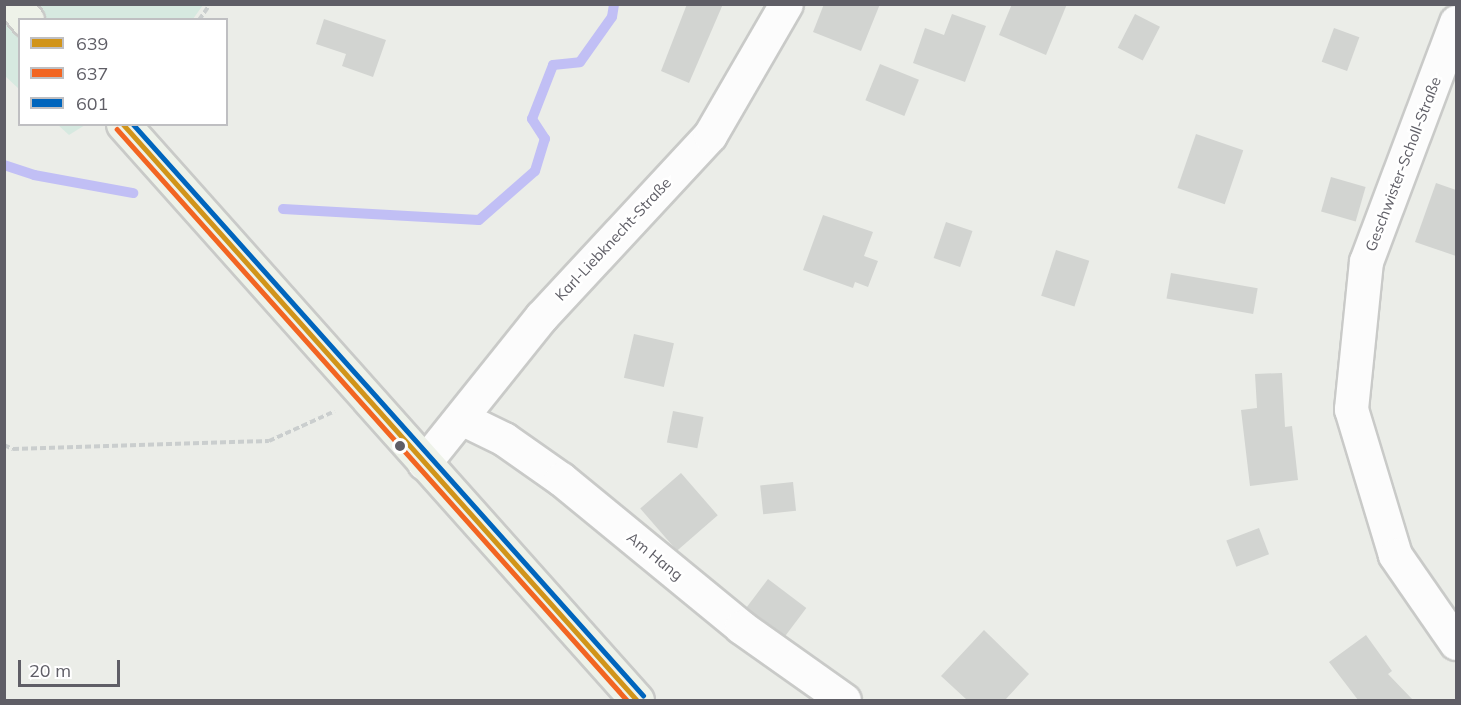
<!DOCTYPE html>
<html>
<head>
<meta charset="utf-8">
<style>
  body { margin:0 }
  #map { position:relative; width:1461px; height:705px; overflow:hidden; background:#ebede8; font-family:Mulish,sans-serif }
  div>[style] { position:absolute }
  .green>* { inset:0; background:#d6e9e0 }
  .stream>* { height:10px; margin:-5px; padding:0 5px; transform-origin:5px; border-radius:5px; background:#c1bff5 }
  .building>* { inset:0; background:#d2d4d1; transform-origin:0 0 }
  .path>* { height:4px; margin-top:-2px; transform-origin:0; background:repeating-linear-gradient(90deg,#cacece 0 6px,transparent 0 9px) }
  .roads { filter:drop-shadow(2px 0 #c9cac8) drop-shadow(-2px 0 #c9cac8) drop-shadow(0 2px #c9cac8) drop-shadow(0 -2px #c9cac8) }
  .street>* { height:33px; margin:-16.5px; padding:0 16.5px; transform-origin:16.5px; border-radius:16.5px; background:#fcfcfc }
  .primary>* { height:33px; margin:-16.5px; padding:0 16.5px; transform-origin:16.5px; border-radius:16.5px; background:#eef2e9 }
  .bus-1>* { height:4.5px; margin:-2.25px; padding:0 2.25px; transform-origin:2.25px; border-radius:2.25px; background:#d1941a }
  .bus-2>* { height:4.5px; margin:-2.25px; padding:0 2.25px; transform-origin:2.25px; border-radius:2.25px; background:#f26522 }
  .bus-3>* { height:4.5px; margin:-2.25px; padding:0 2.25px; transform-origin:2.25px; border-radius:2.25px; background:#0065bd }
  .dots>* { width:16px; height:16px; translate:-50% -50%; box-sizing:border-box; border:3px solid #fff; border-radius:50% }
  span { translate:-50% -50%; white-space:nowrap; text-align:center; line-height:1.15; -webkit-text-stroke:5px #fff; paint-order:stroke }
  .street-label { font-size:15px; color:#5f5e66 }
  .frame { position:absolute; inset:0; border:6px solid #5f5e66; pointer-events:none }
  .legend { position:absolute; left:18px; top:18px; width:210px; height:108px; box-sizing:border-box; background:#fff; border:2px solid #bfbfc2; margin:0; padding:8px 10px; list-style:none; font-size:18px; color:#5f5e66 }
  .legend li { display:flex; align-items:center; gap:12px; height:30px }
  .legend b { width:30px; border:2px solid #bfbfc2 }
  .scale { position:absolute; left:18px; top:660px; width:102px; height:27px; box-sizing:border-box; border:3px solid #5f5e66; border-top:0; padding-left:8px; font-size:18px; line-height:21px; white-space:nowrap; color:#5f5e66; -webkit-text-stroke:4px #fff; paint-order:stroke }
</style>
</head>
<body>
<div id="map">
  <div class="green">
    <i style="clip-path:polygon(4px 5px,203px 5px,193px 19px,20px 20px,19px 89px,5px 76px)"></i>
    <i style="clip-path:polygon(58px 125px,85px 125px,69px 135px)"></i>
  </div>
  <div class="stream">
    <i style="left:4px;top:165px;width:32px;rotate:18deg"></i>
    <i style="left:34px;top:175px;width:101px;rotate:10.3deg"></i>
    <i style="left:283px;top:209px;width:196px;rotate:3.2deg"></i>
    <i style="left:479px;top:220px;width:74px;rotate:-41.2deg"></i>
    <i style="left:535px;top:171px;width:34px;rotate:-73deg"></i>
    <i style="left:545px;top:139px;width:24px;rotate:-123deg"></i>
    <i style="left:532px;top:119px;width:58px;rotate:-68.7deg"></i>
    <i style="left:553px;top:65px;width:27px;rotate:-6deg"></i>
    <i style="left:580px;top:62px;width:55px;rotate:-54.6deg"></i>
    <i style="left:612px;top:17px;width:13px;rotate:-81deg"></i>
  </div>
  <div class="building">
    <i style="clip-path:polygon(687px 4px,723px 4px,689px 83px,661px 71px)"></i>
    <i style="clip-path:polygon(824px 4px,880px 4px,861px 51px,813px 32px)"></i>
    <i style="clip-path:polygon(1012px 4px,1067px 4px,1046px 55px,999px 35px)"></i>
    <i style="clip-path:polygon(952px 14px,986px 26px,965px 82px,913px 63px,925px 28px,944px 35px)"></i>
    <i style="left:1135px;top:14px;width:28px;height:38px;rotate:27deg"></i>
    <i style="clip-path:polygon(324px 19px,386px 40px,373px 77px,342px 66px,346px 54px,316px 44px)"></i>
    <i style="left:1334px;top:28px;width:27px;height:36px;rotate:20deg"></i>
    <i style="left:880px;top:64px;width:42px;height:39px;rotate:22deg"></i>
    <i style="left:1196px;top:134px;width:50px;height:57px;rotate:19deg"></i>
    <i style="left:1331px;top:177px;width:36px;height:36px;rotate:16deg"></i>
    <i style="clip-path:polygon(1436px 183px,1456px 190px,1456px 256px,1415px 242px)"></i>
    <i style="clip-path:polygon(823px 215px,873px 232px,864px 256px,878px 261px,868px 287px,855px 282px,853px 288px,803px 270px)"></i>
    <i style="left:946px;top:222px;width:28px;height:38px;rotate:19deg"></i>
    <i style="left:1056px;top:250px;width:35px;height:48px;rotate:18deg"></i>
    <i style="left:1171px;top:273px;width:88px;height:26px;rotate:10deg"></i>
    <i style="left:634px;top:334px;width:41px;height:45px;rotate:13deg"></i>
    <i style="clip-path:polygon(1282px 373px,1285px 427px,1292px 426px,1298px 480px,1250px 486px,1241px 410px,1257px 408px,1255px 374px)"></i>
    <i style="left:673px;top:411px;width:31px;height:32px;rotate:11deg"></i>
    <i style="left:681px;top:473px;width:56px;height:54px;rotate:49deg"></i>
    <i style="left:793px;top:482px;width:29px;height:33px;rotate:84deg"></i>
    <i style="left:1259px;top:528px;width:28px;height:35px;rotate:69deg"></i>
    <i style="left:768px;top:579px;width:48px;height:36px;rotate:37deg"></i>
    <i style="clip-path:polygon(984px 630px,1029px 674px,1005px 700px,967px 700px,941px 676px)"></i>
    <i style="clip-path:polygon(1366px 635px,1392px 671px,1388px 674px,1413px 700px,1358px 700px,1329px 662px)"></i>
  </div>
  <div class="path">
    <i style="left:199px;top:20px;width:19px;rotate:-55deg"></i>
    <i style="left:4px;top:445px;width:10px;rotate:24deg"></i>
    <i style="left:13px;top:449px;width:256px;rotate:-1.8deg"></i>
    <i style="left:269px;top:441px;width:72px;rotate:-24.4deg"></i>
  </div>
  <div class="roads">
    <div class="street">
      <i style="left:1456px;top:22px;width:255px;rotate:110.6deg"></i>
      <i style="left:1366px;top:261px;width:149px;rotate:95.8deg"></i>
      <i style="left:1351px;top:409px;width:152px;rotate:73.2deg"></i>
      <i style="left:1395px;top:555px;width:107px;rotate:55.3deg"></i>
      <i style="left:461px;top:418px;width:48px;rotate:26deg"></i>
      <i style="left:504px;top:439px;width:70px;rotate:35.1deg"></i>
      <i style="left:561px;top:479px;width:233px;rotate:39.4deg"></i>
      <i style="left:741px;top:627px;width:126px;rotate:35.3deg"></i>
      <i style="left:424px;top:463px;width:187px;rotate:-51.3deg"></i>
      <i style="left:541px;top:317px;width:248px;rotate:-47.1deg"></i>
      <i style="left:710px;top:135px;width:151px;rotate:-59.9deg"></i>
    </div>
    <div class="primary">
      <i style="left:14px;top:4px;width:21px;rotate:51deg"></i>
      <i style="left:123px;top:124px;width:772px;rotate:48.26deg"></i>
    </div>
  </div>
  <div class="bus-1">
    <i style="left:123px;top:124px;width:772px;rotate:48.26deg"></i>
  </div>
  <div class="bus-2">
    <i style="left:117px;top:129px;width:766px;rotate:48.23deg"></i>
  </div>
  <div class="bus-3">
    <i style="left:133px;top:124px;width:766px;rotate:48.23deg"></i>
  </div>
  <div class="dots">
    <i style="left:400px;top:446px;background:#5f5e66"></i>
  </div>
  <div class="street-label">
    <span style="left:1403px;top:164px;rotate:-69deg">Geschwister-Scholl-Straße</span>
    <span style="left:613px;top:239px;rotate:-47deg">Karl-Liebknecht-Straße</span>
    <span style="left:655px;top:556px;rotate:39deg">Am Hang</span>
  </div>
  <div class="frame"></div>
  <ul class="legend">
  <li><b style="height:8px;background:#d1941a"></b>639</li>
  <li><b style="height:8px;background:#f26522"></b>637</li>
  <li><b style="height:8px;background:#0065bd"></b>601</li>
  </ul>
  <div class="scale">20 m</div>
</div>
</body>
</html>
